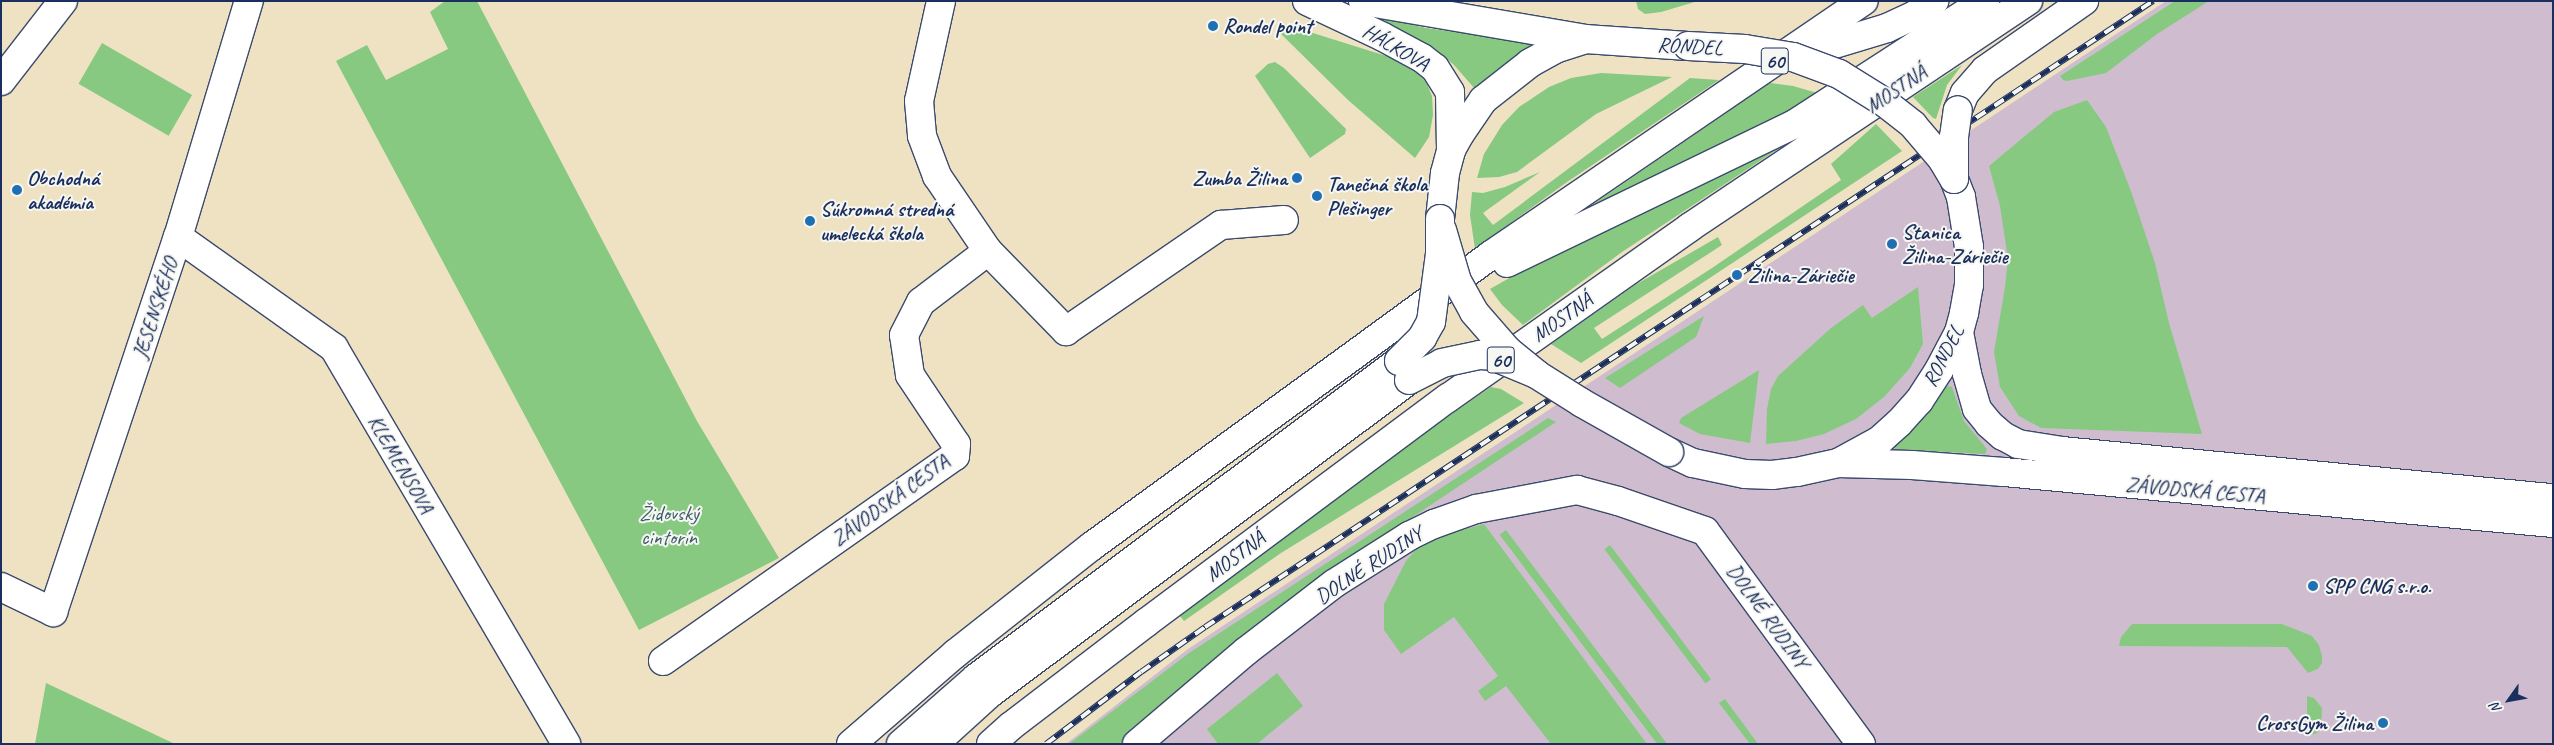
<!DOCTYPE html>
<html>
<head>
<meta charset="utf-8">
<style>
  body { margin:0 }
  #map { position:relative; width:2554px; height:745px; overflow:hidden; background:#eee2c3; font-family:Caveat,sans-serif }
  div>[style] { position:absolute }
  .industrial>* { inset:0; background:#cfbdcf }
  .green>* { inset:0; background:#87c981; transform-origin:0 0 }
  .roads { filter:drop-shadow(1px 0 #3b4a6d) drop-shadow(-1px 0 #3b4a6d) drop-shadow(0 1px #3b4a6d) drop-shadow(0 -1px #3b4a6d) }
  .minor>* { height:28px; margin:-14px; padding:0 14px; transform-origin:14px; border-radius:14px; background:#fff }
  .tertiary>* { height:28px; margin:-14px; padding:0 14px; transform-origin:14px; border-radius:14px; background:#fff }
  .primary>* { height:28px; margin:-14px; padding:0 14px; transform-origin:14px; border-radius:14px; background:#fff }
  .rail>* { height:5.5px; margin-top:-2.75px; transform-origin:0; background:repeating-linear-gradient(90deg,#f6f6f2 0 11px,#1b2f5e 0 22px); box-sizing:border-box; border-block:1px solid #1b2f5e }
  .bridges { filter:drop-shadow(1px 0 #3b4a6d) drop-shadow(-1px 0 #3b4a6d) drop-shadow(0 1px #3b4a6d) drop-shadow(0 -1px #3b4a6d) }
  .tertiary-bridge>* { height:28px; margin:-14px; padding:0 14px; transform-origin:14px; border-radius:14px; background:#fff }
  .primary-bridge>* { height:28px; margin:-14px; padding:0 14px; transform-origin:14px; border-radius:14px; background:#fff }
  .dots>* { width:14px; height:14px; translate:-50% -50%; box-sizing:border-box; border:2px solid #f6f6f2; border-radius:50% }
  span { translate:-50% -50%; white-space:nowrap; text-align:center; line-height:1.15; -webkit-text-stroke:4px #f6f6f2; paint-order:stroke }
  .shield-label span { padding:1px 4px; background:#f6f6f2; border:1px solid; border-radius:4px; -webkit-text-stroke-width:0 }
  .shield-label { font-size:20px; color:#1b2f5e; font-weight:700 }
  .poi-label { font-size:21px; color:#1b2f5e; font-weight:700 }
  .left { translate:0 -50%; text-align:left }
  .right { translate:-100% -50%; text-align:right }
  .street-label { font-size:21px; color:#1b2f5e }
  .park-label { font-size:21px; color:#3b5d68 }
  .frame { position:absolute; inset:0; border:2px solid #1b2f5e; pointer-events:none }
  .north { position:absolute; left:2484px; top:675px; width:50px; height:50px; -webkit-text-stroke:4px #f6f6f2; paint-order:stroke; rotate:238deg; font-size:14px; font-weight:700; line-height:20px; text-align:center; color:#1b2f5e }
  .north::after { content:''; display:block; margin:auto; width:18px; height:22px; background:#1b2f5e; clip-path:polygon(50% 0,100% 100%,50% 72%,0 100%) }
</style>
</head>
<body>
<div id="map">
  <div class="industrial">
    <i style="clip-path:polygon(2166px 1px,2553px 1px,2553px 744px,1066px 744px,1188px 649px)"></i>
  </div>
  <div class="green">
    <i style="clip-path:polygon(445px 1px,477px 1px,697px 421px,779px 558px,639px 630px,336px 61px,367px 45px,386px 80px,448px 49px,430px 12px)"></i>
    <i style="clip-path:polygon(1636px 1px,1698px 1px,1661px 12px,1645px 14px,1638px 9px)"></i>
    <i style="clip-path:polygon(2175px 1px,2209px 1px,2157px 34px,2106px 73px,2067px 81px,2063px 80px,2060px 76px)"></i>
    <i style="clip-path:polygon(1385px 18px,1426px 28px,1537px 43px,1475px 89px,1454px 65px,1433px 47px,1383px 23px,1381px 20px)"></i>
    <i style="clip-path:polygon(1281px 23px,1399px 60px,1417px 72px,1426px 82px,1432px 96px,1433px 115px,1429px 137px,1415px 158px,1348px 100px,1278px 31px)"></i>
    <i style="left:102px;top:43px;width:104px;height:47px;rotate:30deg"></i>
    <i style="clip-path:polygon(1275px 62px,1284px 68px,1346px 129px,1345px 134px,1310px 158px,1255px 76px,1268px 64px)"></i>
    <i style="clip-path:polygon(1962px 65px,1947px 85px,1936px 119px,1933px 118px,1913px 97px)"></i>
    <i style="clip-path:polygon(1601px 73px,1672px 77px,1596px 114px,1517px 172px,1499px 177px,1477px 178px,1484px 154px,1502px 125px,1519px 107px,1549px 87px,1571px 78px)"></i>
    <i style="clip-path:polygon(1690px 78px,1719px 80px,1567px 182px,1475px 249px,1470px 215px,1472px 192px,1483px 193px,1505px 187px,1540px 172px,1483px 213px,1493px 225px)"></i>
    <i style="clip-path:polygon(1770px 83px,1793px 86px,1821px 94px,1784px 115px,1582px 212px)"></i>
    <i style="clip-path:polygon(2087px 100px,2106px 127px,2132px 194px,2155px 263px,2169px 323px,2202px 434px,2041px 428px,2019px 416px,2000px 387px,1994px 352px,2005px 287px,2008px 259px,2000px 206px,1989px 166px,2054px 112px)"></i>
    <i style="clip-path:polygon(1876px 124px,1902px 151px,1581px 363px,1551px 344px,1635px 285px,1718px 237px,1722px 245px,1594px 328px,1602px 339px,1712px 268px,1841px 180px,1831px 164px)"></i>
    <i style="clip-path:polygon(1775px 145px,1778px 149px,1622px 252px,1523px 325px,1502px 305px,1490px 289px,1541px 260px)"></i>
    <i style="clip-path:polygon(1918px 287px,1923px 344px,1910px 368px,1884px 397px,1856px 419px,1824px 434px,1796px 441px,1766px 444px,1767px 409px,1771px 389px,1778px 376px,1831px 328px,1863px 305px,1872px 318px)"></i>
    <i style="clip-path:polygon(1704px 316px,1696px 337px,1620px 388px,1605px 378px)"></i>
    <i style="clip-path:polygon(1759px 370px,1750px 443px,1700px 434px,1679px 423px,1681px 418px)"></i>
    <i style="clip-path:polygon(1947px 386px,1952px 387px,1964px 421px,1987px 449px,1985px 454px,1895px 449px,1894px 443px,1924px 416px)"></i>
    <i style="clip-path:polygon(1491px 387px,1501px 389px,1524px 403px,1281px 553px,1184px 621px,1180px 616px,1427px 431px)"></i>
    <i style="clip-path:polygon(1548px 418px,1556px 422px,1319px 579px,1169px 698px,1119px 744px,1069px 744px,1189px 653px)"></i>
    <i style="clip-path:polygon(1484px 524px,1647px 744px,1551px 744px,1506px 686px,1485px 701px,1478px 691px,1498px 676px,1454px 617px,1401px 654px,1384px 630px,1384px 604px,1406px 561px,1423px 541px)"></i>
    <i style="left:1506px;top:530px;width:266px;height:8px;rotate:53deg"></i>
    <i style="left:1610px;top:545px;width:168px;height:7px;rotate:53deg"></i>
    <i style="clip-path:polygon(2132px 624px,2282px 624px,2312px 636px,2319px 645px,2322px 656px,2322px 663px,2318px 669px,2308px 673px,2287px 647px,2119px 646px,2121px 637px)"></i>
    <i style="clip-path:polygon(1277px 673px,1303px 706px,1257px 744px,1218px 744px,1207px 729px)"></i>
    <i style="clip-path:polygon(46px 683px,158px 736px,175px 744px,35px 744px)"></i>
    <i style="clip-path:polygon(2307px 696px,2314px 698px,2322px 708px,2321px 726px,2317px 733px,2307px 736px)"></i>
    <i style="clip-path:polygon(1725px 699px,1758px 744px,1750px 744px,1719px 703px)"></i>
  </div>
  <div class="roads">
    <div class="minor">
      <i style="left:941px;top:1px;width:102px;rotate:102.4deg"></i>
      <i style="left:919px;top:101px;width:35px;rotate:85deg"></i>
      <i style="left:922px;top:136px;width:43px;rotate:69.4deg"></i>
      <i style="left:937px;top:176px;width:91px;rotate:55.8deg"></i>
      <i style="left:988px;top:251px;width:112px;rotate:45.7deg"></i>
      <i style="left:1066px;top:331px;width:188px;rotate:-34.4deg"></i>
      <i style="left:1221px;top:225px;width:63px;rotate:-4.5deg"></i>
      <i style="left:1307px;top:1px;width:84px;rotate:25.3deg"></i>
      <i style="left:1383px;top:37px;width:44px;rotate:28.3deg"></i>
      <i style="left:1422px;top:58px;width:16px;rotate:38deg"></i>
      <i style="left:1435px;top:68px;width:28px;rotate:58deg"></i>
      <i style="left:1450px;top:92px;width:58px;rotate:89deg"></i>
      <i style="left:1363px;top:1px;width:225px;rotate:9.7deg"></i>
      <i style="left:1px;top:81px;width:101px;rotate:-52.2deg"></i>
      <i style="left:178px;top:237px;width:191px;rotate:35.4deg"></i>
      <i style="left:334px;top:348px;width:459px;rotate:59.6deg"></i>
      <i style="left:1px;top:587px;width:58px;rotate:25.7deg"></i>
      <i style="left:53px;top:612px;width:395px;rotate:-71.6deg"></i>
      <i style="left:178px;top:237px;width:246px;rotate:-73.3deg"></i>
      <i style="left:663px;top:661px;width:357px;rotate:-35.1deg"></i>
      <i style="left:955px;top:456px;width:12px;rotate:-85deg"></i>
      <i style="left:956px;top:444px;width:83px;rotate:-123.7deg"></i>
      <i style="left:910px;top:375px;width:40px;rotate:-98.5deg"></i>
      <i style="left:904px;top:335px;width:37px;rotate:-63deg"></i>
      <i style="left:921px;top:302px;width:84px;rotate:-37.3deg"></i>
      <i style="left:1137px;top:744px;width:142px;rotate:-40.4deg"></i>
      <i style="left:1245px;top:652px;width:113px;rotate:-37.5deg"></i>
      <i style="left:1335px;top:583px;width:88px;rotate:-32.4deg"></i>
      <i style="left:1409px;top:536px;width:28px;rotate:-26deg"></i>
      <i style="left:1434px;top:524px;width:45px;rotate:-19.7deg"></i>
      <i style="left:1476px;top:509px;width:103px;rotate:-10.7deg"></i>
      <i style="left:1577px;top:490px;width:42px;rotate:15deg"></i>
      <i style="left:1618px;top:501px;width:92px;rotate:19deg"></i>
      <i style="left:1705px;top:531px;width:264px;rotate:53.8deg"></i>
    </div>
    <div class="tertiary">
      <i style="left:1440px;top:219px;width:46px;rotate:-83.8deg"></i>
      <i style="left:1445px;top:173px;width:24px;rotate:-75deg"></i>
      <i style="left:1451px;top:150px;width:18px;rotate:-61deg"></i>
      <i style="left:1460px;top:134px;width:41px;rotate:-55.9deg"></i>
      <i style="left:1483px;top:100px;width:60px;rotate:-38.2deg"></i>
      <i style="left:1530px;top:63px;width:29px;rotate:-29deg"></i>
      <i style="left:1555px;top:49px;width:32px;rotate:-18deg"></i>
      <i style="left:1585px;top:39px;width:103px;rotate:3.9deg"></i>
      <i style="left:1959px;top:332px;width:43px;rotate:79.2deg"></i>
      <i style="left:1967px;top:374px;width:36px;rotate:74deg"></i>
      <i style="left:1977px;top:409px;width:19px;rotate:51deg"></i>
      <i style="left:1989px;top:424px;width:18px;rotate:41deg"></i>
      <i style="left:2003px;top:436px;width:17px;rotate:28deg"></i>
      <i style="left:2018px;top:444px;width:45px;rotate:9deg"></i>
      <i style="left:2062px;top:451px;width:493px;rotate:5.5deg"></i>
      <i style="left:1669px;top:452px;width:26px;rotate:25deg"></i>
      <i style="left:1693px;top:463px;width:53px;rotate:11.9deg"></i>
      <i style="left:1745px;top:474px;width:27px;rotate:2deg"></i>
      <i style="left:1772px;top:475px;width:25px;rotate:-7deg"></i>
      <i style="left:1797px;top:472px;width:42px;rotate:-12.4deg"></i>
      <i style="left:1838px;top:463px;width:48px;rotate:-28.7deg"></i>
      <i style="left:1880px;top:440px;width:25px;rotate:-42deg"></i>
      <i style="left:1899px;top:423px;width:30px;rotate:-48deg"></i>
      <i style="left:1919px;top:401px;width:37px;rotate:-57deg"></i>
      <i style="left:1939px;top:370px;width:43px;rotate:-62.2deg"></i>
      <i style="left:1959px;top:332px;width:20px;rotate:-75deg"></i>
      <i style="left:1964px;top:313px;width:28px;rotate:-80deg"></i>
      <i style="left:1969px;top:285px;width:38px;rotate:-90deg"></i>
      <i style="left:1969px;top:247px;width:51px;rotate:-99.1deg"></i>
      <i style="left:1961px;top:197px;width:19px;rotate:-111deg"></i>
      <i style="left:1838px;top:463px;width:74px;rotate:1.5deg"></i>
      <i style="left:1912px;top:465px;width:92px;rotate:4.4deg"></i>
      <i style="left:2004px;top:472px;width:551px;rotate:5.31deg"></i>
    </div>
    <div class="primary">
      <i style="left:1801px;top:54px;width:90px;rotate:-16.8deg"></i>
      <i style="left:1887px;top:28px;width:31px;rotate:-25deg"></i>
      <i style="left:1915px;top:15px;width:24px;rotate:-36deg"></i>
      <i style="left:1958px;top:110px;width:18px;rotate:-68deg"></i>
      <i style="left:1965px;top:93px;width:30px;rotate:-49deg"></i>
      <i style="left:1985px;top:70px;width:121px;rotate:-34.9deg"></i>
      <i style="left:1507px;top:263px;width:318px;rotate:-25.8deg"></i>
      <i style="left:1793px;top:125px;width:229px;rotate:-32.9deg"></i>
      <i style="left:851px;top:744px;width:139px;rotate:-40.9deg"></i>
      <i style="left:956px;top:653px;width:173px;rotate:-38.2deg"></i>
      <i style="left:1092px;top:546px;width:494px;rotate:-36.1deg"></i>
      <i style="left:1491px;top:255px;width:451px;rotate:-34.3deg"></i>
      <i style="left:901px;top:744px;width:100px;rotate:-41.3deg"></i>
      <i style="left:976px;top:678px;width:529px;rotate:-36.85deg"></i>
      <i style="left:934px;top:744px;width:74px;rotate:-42.3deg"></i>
      <i style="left:989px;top:694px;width:524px;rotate:-36.78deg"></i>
      <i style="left:991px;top:744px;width:27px;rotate:-42deg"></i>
      <i style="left:1011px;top:726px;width:171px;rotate:-37.4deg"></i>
      <i style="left:1147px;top:622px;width:375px;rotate:-36.7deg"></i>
      <i style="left:1448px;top:398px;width:296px;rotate:-35.2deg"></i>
      <i style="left:1690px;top:227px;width:407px;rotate:-33.8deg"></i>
    </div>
  </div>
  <div class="rail">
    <i style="left:1046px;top:744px;width:119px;rotate:-37.2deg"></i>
    <i style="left:1141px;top:672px;width:78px;rotate:-35.1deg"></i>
    <i style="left:1205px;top:627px;width:1136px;rotate:-33.44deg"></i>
  </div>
  <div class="bridges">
    <div class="tertiary-bridge">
      <i style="left:1688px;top:46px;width:57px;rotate:3deg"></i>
      <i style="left:1745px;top:49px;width:49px;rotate:9.5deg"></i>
      <i style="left:1793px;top:57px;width:49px;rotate:20.3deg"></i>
      <i style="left:1839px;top:74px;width:53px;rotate:31.9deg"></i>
      <i style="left:1884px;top:102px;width:37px;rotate:38deg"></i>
      <i style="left:1913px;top:125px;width:45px;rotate:49.5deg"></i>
      <i style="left:1942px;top:159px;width:23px;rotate:59deg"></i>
      <i style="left:1442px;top:230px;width:53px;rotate:73.6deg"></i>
      <i style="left:1457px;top:281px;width:35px;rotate:61deg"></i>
      <i style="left:1474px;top:312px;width:52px;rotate:48.9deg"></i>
      <i style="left:1508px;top:351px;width:36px;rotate:39deg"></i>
      <i style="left:1536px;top:374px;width:54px;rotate:32.2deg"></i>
      <i style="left:1582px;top:403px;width:100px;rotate:29.4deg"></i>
    </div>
    <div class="primary-bridge">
      <i style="left:1954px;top:179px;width:42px;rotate:-90deg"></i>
      <i style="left:1954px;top:137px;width:27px;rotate:-82deg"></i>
      <i style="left:1399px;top:361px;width:33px;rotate:-45deg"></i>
      <i style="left:1422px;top:338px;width:18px;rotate:-61deg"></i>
      <i style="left:1431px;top:322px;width:69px;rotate:-82.5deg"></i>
      <i style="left:1440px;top:254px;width:35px;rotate:-90deg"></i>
      <i style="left:1409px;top:380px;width:37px;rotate:-27deg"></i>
      <i style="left:1442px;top:363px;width:39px;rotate:-12deg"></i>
      <i style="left:1480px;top:355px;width:13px;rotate:4deg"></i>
      <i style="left:1493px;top:356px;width:47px;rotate:22.7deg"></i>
    </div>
  </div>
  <div class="dots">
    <i style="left:1213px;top:26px;background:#1f6fb2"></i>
    <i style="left:1297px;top:178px;background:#1f6fb2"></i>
    <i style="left:17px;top:190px;background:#1f6fb2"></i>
    <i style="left:1317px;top:196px;background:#1f6fb2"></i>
    <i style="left:810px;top:221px;background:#1f6fb2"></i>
    <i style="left:1892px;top:244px;background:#1f6fb2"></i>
    <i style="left:1737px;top:275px;background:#1f6fb2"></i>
    <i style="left:2313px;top:586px;background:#1f6fb2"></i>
    <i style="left:2383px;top:723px;background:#1f6fb2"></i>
  </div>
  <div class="shield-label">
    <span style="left:1775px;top:61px">60</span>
    <span style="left:1501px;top:360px">60</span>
  </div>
  <div class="poi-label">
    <span class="left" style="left:1223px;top:26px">Rondel point</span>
    <span class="left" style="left:27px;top:190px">Obchodná<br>akadémia</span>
    <span class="right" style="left:1287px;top:178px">Zumba Žilina</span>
    <span class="left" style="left:1327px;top:196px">Tanečná škola<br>Plešinger</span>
    <span class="left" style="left:820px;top:221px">Súkromná stredná<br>umelecká škola</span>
    <span class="left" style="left:1902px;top:244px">Stanica<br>Žilina-Záriečie</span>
    <span class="left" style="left:1748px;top:275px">Žilina-Záriečie</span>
    <span class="left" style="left:2323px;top:586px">SPP CNG s.r.o.</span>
    <span class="right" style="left:2373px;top:723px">CrossGym Žilina</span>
  </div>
  <div class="street-label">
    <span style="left:1690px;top:46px;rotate:3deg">RONDEL</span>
    <span style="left:1396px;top:47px;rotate:30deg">HÁLKOVA</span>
    <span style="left:1896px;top:89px;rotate:-34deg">MOSTNÁ</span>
    <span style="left:155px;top:308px;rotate:-72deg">JESENSKÉHO</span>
    <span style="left:1562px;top:317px;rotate:-35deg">MOSTNÁ</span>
    <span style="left:1943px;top:356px;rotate:-63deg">RONDEL</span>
    <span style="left:401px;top:464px;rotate:60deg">KLEMENSOVA</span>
    <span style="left:2195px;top:490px;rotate:5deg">ZÁVODSKÁ CESTA</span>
    <span style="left:890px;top:500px;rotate:-36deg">ZÁVODSKÁ CESTA</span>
    <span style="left:1235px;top:556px;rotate:-37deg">MOSTNÁ</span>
    <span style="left:1369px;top:565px;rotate:-33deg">DOLNÉ RUDINY</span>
    <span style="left:1768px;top:616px;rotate:54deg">DOLNÉ RUDINY</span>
  </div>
  <div class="park-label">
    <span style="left:669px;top:525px">Židovský<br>cintorín</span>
  </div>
  <div class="frame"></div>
  <div class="north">N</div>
</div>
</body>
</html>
